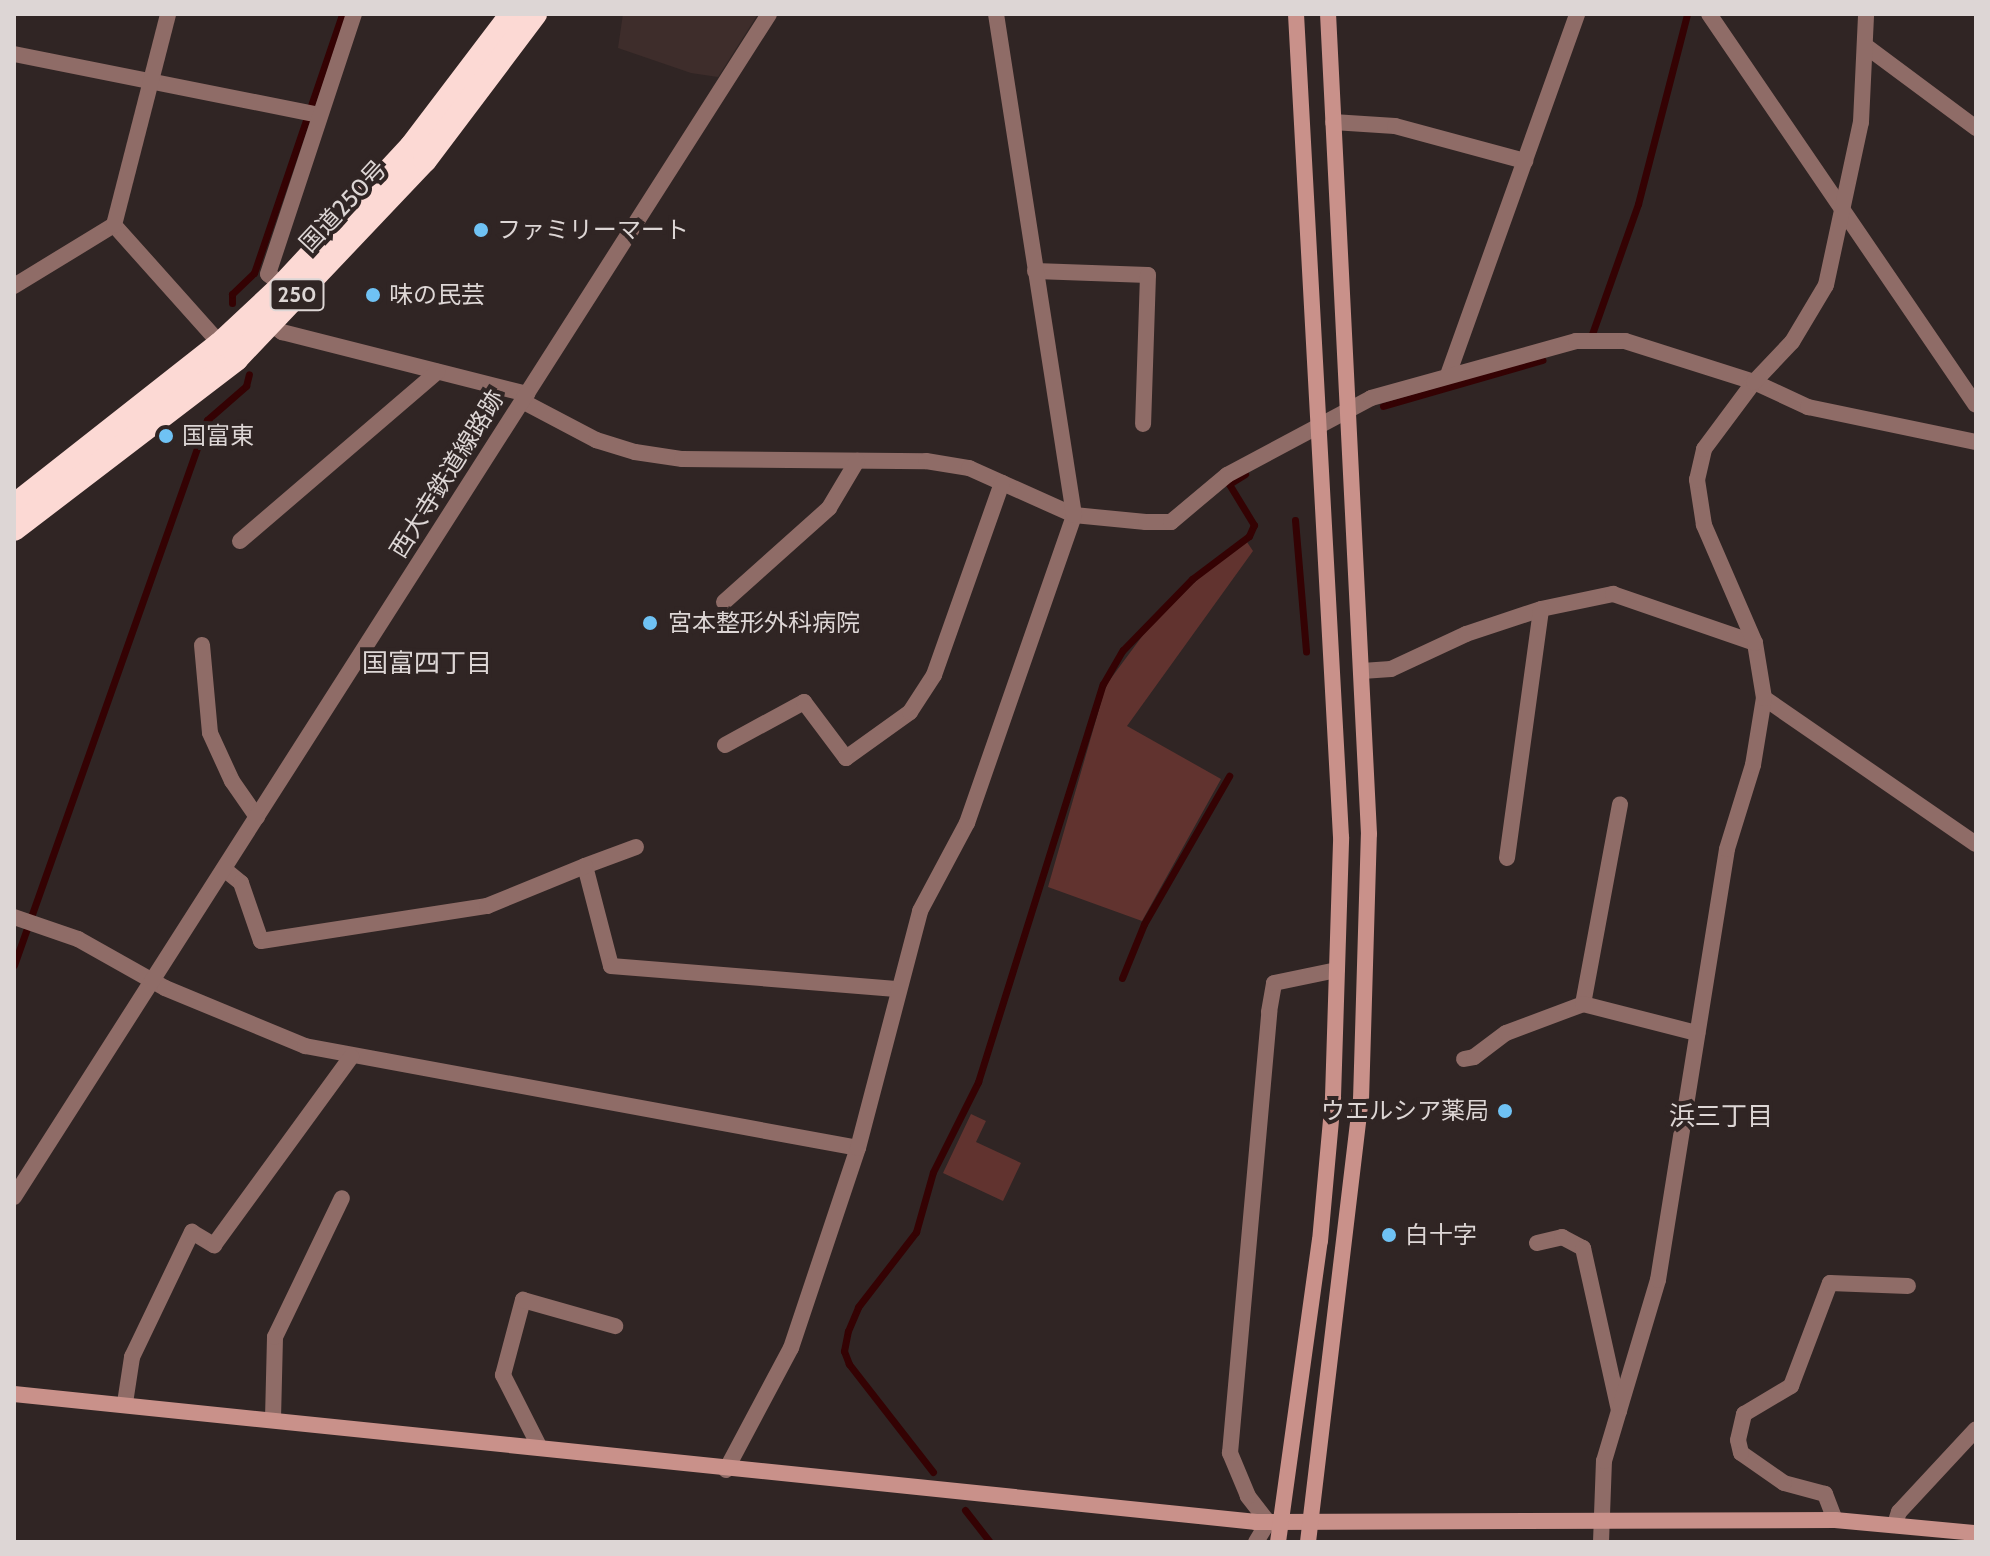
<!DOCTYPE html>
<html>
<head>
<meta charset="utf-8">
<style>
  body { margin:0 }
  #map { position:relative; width:1990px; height:1556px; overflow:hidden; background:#302524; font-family:Cabin,"Noto Sans JP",sans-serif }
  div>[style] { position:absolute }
  .built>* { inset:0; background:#3e2d2b }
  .green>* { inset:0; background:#61332f }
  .stream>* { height:7px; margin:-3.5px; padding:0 3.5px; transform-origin:3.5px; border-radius:3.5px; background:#340203 }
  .street>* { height:16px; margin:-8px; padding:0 8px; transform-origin:8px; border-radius:8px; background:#8f6c67 }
  .secondary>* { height:16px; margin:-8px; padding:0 8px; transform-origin:8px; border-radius:8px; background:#c9918a }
  .highway>* { height:24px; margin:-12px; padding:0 12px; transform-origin:12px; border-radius:12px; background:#fcd9d4 }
  .dots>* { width:22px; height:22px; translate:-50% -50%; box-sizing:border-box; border:4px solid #302524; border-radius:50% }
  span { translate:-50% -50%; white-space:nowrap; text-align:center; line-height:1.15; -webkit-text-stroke:8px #302524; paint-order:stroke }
  .shield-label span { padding:2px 6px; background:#302524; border:2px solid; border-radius:6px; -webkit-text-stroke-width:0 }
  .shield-label { font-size:22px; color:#ddd6d5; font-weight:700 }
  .street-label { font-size:24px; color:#ddd6d5 }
  .poi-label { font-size:24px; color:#ddd6d5 }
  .left { translate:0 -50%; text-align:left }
  .right { translate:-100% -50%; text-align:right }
  .neighbourhood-label { font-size:26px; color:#ddd6d5 }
  .frame { position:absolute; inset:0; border:16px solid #ddd6d5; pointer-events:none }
</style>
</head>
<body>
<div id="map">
  <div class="built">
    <i style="clip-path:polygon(623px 14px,758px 14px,718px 77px,691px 73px,618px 48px)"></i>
  </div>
  <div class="green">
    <i style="clip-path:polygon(1247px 542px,1253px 551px,1127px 726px,1221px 779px,1142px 921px,1048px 887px,1106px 685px,1149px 627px,1200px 577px)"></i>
    <i style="clip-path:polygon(971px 1114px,986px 1121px,976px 1142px,1021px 1163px,1003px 1201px,943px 1173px)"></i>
  </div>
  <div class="stream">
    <i style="left:232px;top:303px;width:9px;rotate:-90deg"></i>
    <i style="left:232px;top:294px;width:30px;rotate:-44deg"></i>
    <i style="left:254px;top:273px;width:274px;rotate:-71.2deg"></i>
    <i style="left:1592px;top:334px;width:138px;rotate:-70.5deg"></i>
    <i style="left:1638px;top:204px;width:196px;rotate:-75.5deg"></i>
    <i style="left:1383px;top:406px;width:166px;rotate:-16.1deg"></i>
    <i style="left:1295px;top:520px;width:132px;rotate:85.2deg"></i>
    <i style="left:14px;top:965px;width:578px;rotate:-70.5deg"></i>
    <i style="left:207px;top:420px;width:52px;rotate:-41.1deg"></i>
    <i style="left:246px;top:386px;width:12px;rotate:-76deg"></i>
    <i style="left:1122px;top:978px;width:58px;rotate:-67.8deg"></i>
    <i style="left:1144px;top:924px;width:171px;rotate:-60.1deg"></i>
    <i style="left:933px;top:1472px;width:137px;rotate:-127.9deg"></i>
    <i style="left:849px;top:1364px;width:14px;rotate:-111deg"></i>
    <i style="left:844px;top:1351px;width:20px;rotate:-79deg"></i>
    <i style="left:848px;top:1331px;width:26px;rotate:-67deg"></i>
    <i style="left:858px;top:1307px;width:95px;rotate:-52.3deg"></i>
    <i style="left:916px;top:1232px;width:62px;rotate:-74.2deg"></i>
    <i style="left:933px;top:1172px;width:101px;rotate:-63.4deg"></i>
    <i style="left:978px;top:1082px;width:417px;rotate:-72.6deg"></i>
    <i style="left:1103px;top:684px;width:39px;rotate:-60deg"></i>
    <i style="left:1123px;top:650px;width:99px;rotate:-45.8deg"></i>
    <i style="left:1192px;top:579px;width:71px;rotate:-37deg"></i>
    <i style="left:1249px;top:536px;width:12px;rotate:-66deg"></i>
    <i style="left:1254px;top:525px;width:48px;rotate:-121.4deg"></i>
    <i style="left:1229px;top:484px;width:19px;rotate:-32deg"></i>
    <i style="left:965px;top:1510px;width:41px;rotate:52deg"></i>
  </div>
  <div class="street">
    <i style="left:1709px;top:14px;width:473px;rotate:55.7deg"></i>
    <i style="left:1867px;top:47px;width:136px;rotate:36.6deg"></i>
    <i style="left:14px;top:54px;width:312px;rotate:11.3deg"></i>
    <i style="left:1333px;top:122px;width:62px;rotate:3.7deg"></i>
    <i style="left:1395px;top:126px;width:135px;rotate:15.1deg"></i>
    <i style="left:114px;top:225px;width:166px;rotate:48.2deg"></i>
    <i style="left:1035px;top:271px;width:113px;rotate:2deg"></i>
    <i style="left:1148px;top:275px;width:149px;rotate:91.9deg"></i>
    <i style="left:14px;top:286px;width:117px;rotate:-31.4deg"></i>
    <i style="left:114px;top:225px;width:218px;rotate:-75.6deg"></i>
    <i style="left:289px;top:290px;width:26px;rotate:-143deg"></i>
    <i style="left:268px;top:274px;width:274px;rotate:-71.7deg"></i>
    <i style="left:271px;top:324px;width:14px;rotate:36deg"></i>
    <i style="left:282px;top:332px;width:253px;rotate:14.2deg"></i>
    <i style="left:1448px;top:375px;width:383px;rotate:-70.3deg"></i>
    <i style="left:522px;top:401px;width:84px;rotate:27.8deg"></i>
    <i style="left:596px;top:440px;width:41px;rotate:17.1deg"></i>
    <i style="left:635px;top:452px;width:48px;rotate:8.5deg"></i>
    <i style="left:682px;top:459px;width:244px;rotate:0.5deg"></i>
    <i style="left:926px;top:461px;width:44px;rotate:9.2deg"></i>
    <i style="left:969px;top:468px;width:115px;rotate:24.1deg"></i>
    <i style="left:1074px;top:515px;width:72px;rotate:5.6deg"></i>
    <i style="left:1146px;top:522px;width:25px"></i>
    <i style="left:1171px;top:522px;width:73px;rotate:-40deg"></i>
    <i style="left:1227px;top:475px;width:163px;rotate:-28.1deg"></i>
    <i style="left:1371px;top:398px;width:213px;rotate:-15.5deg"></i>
    <i style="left:1576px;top:341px;width:49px"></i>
    <i style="left:1625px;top:341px;width:135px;rotate:17.6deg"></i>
    <i style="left:1754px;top:382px;width:60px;rotate:24.8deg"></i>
    <i style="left:1808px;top:407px;width:172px;rotate:11.8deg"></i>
    <i style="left:240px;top:541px;width:260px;rotate:-40.6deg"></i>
    <i style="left:724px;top:602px;width:141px;rotate:-41.8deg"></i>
    <i style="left:829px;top:508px;width:55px;rotate:-59.2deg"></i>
    <i style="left:202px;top:645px;width:88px;rotate:84.8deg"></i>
    <i style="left:210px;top:733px;width:53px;rotate:65.4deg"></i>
    <i style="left:232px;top:781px;width:44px;rotate:55.2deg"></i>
    <i style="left:1362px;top:671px;width:29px;rotate:-4deg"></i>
    <i style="left:1391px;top:669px;width:83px;rotate:-25deg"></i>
    <i style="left:1466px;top:634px;width:79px;rotate:-18.4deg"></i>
    <i style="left:1541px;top:609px;width:74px;rotate:-11.8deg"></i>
    <i style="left:1613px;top:594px;width:150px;rotate:19deg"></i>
    <i style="left:1764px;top:698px;width:257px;rotate:34.6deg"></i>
    <i style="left:725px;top:745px;width:90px;rotate:-28.6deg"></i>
    <i style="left:804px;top:702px;width:70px;rotate:53.1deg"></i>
    <i style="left:846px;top:758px;width:79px;rotate:-35.7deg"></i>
    <i style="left:910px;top:712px;width:44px;rotate:-57deg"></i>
    <i style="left:934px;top:675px;width:204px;rotate:-70.5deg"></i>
    <i style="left:636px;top:847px;width:54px;rotate:159.6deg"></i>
    <i style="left:585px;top:866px;width:103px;rotate:75.4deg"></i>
    <i style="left:611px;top:966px;width:289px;rotate:4.6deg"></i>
    <i style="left:1507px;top:858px;width:251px;rotate:-82.2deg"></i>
    <i style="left:224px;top:869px;width:22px;rotate:39deg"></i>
    <i style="left:241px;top:883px;width:61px;rotate:71deg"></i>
    <i style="left:261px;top:941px;width:229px;rotate:-8.8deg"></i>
    <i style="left:487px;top:906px;width:106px;rotate:-22.2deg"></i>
    <i style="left:14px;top:917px;width:68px;rotate:19deg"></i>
    <i style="left:78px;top:939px;width:100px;rotate:29.4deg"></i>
    <i style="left:165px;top:988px;width:152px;rotate:22.5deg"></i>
    <i style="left:305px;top:1046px;width:562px;rotate:10.45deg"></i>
    <i style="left:1583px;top:1004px;width:203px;rotate:-79.5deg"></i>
    <i style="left:1464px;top:1059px;width:10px;rotate:-11deg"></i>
    <i style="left:1474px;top:1057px;width:40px;rotate:-37deg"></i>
    <i style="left:1506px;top:1033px;width:82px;rotate:-20.6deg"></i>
    <i style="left:1583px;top:1004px;width:118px;rotate:14.3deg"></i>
    <i style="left:14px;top:1197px;width:1403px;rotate:-57.45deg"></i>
    <i style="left:1537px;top:1243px;width:26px;rotate:-13deg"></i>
    <i style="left:1562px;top:1237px;width:24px;rotate:28deg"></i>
    <i style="left:1583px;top:1248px;width:167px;rotate:77.5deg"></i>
    <i style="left:125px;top:1403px;width:47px;rotate:-81.3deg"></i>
    <i style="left:132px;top:1357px;width:139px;rotate:-64.4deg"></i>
    <i style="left:192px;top:1232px;width:26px;rotate:31deg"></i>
    <i style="left:214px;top:1245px;width:233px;rotate:-53.9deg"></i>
    <i style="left:273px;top:1419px;width:82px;rotate:-88.6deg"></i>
    <i style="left:275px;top:1337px;width:154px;rotate:-64.3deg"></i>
    <i style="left:540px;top:1448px;width:82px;rotate:-116.9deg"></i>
    <i style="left:503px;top:1375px;width:78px;rotate:-75.1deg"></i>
    <i style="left:523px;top:1300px;width:96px;rotate:15.8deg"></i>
    <i style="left:726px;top:1470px;width:138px;rotate:-62deg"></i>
    <i style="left:791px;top:1348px;width:211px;rotate:-71.5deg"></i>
    <i style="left:858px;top:1148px;width:245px;rotate:-75.3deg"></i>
    <i style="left:920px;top:911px;width:100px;rotate:-61.9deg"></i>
    <i style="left:967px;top:823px;width:326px;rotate:-70.8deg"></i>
    <i style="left:1074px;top:515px;width:507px;rotate:-98.85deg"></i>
    <i style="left:1835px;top:1520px;width:28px;rotate:-111deg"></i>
    <i style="left:1825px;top:1494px;width:42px;rotate:-165deg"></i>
    <i style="left:1784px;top:1483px;width:52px;rotate:-145.1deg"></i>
    <i style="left:1741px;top:1453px;width:13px;rotate:-103deg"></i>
    <i style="left:1738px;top:1440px;width:27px;rotate:-77deg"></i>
    <i style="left:1744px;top:1414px;width:55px;rotate:-30.8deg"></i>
    <i style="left:1791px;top:1386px;width:110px;rotate:-69.3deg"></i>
    <i style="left:1830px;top:1283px;width:78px;rotate:2.2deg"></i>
    <i style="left:1895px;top:1524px;width:13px;rotate:-72deg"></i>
    <i style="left:1899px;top:1512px;width:113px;rotate:-47.1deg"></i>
    <i style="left:1256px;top:1542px;width:23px;rotate:-59deg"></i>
    <i style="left:1268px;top:1522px;width:33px;rotate:-128deg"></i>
    <i style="left:1248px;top:1496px;width:47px;rotate:-112.7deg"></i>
    <i style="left:1230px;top:1453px;width:443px;rotate:-84.9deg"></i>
    <i style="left:1269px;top:1012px;width:29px;rotate:-80deg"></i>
    <i style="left:1274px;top:983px;width:64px;rotate:-11.7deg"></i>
    <i style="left:1601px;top:1542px;width:81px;rotate:-87.9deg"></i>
    <i style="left:1604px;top:1461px;width:189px;rotate:-73.4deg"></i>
    <i style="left:1658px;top:1280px;width:436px;rotate:-80.9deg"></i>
    <i style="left:1727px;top:849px;width:88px;rotate:-72.8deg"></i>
    <i style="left:1753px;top:765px;width:68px;rotate:-80.7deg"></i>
    <i style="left:1764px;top:698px;width:56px;rotate:-99.3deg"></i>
    <i style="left:1755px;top:643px;width:129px;rotate:-113.4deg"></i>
    <i style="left:1704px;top:525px;width:46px;rotate:-98.8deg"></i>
    <i style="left:1697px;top:480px;width:32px;rotate:-77deg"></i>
    <i style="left:1704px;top:449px;width:84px;rotate:-53.3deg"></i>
    <i style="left:1754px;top:382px;width:55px;rotate:-46.5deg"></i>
    <i style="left:1792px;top:342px;width:66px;rotate:-59.2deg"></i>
    <i style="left:1826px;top:285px;width:167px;rotate:-77.9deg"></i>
    <i style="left:1861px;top:122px;width:108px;rotate:-87.3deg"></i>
  </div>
  <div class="secondary">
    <i style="left:14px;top:1394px;width:1249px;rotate:5.88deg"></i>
    <i style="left:1256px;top:1522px;width:579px;rotate:-0.2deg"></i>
    <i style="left:1835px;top:1520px;width:142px;rotate:5.3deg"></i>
    <i style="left:1278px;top:1542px;width:304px;rotate:-82.1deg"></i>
    <i style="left:1320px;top:1241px;width:145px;rotate:-84.8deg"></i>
    <i style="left:1333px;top:1097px;width:260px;rotate:-88.2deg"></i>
    <i style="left:1341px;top:837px;width:824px;rotate:-93.13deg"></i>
    <i style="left:1308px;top:1542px;width:445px;rotate:-83.2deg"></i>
    <i style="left:1361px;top:1100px;width:266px;rotate:-88.3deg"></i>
    <i style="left:1369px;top:834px;width:821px;rotate:-92.86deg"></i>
  </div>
  <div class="highway">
    <i style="left:14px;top:506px;width:262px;rotate:-38.2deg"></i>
    <i style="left:220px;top:344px;width:86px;rotate:-43.1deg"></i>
    <i style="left:283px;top:285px;width:188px;rotate:-47.2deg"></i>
    <i style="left:411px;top:147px;width:167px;rotate:-52.8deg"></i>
    <i style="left:14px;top:529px;width:280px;rotate:-37.4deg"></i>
    <i style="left:236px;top:359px;width:274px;rotate:-46.5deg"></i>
    <i style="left:425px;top:160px;width:183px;rotate:-53deg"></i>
  </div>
  <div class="dots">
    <i style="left:481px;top:230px;background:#6fc2f4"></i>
    <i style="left:373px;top:295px;background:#6fc2f4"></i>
    <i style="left:166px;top:436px;background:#6fc2f4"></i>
    <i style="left:650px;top:623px;background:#6fc2f4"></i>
    <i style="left:1505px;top:1111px;background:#6fc2f4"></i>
    <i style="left:1389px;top:1235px;background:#6fc2f4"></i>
  </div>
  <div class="shield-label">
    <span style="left:297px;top:295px">250</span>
  </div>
  <div class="street-label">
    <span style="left:343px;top:206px;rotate:-47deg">国道250号</span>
    <span style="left:447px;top:474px;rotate:-58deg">西大寺鉄道線路跡</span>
  </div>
  <div class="poi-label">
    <span class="left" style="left:497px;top:230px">ファミリーマート</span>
    <span class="left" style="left:389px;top:295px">味の民芸</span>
    <span class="left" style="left:182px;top:436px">国富東</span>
    <span class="left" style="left:668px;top:623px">宮本整形外科病院</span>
    <span class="right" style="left:1489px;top:1111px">ウエルシア薬局</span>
    <span class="left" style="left:1405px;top:1235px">白十字</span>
  </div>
  <div class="neighbourhood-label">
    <span style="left:427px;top:664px">国富四丁目</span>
    <span style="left:1721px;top:1117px">浜三丁目</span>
  </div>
  <div class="frame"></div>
</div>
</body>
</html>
